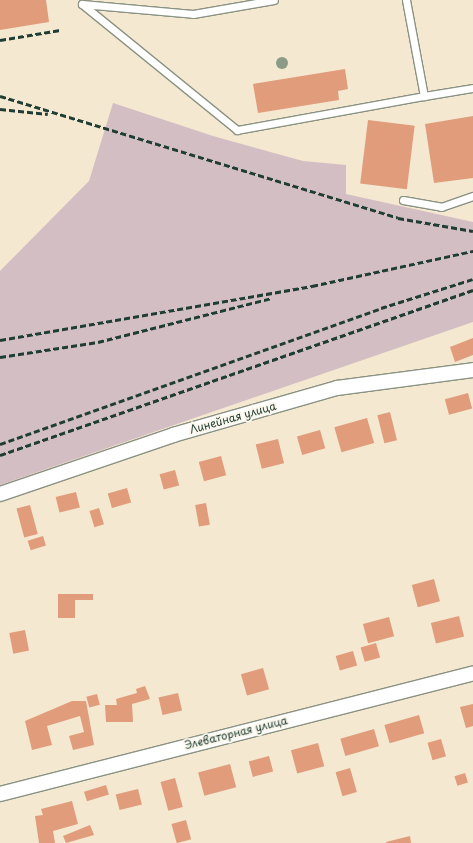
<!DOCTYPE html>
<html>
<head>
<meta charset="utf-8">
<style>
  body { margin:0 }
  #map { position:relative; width:473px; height:843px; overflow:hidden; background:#f4e8d0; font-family:"Playpen Sans",sans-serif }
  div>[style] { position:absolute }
  .industrial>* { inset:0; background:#d2bec3 }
  .building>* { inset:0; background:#e09c7b; transform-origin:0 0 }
  .roads { filter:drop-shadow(1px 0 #8a9282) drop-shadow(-1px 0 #8a9282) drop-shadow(0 1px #8a9282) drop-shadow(0 -1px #8a9282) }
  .service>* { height:7px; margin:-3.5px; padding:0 3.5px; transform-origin:3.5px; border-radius:3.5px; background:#fff }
  .minor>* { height:14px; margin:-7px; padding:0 7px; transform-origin:7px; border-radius:7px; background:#fff }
  .rail>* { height:3px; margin-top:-1.5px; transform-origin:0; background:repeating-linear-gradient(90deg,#1f3d34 0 6px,transparent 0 9px) }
  .trees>* { width:12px; height:12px; margin:-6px; border-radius:50%; background:#8c9b85 }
  span { translate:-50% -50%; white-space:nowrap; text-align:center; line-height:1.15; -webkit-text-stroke:4px #fbf7ec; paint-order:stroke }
  .street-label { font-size:11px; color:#1f3d34 }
</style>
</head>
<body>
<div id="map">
  <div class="industrial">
    <i style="clip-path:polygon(113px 103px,213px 136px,303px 161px,346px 165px,346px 194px,473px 222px,473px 322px,0 485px,0 271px,89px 181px)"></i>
  </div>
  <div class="building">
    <i style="clip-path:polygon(0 0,46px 0,49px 22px,0 30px)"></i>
    <i style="clip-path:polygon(345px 69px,348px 89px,338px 91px,339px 100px,258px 113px,253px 84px)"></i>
    <i style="clip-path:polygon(473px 116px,473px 178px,434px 183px,425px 124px)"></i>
    <i style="left:368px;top:120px;width:47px;height:64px;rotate:7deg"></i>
    <i style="clip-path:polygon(473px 338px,473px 355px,455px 362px,450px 347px)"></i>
    <i style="left:468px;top:393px;width:16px;height:24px;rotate:75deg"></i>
    <i style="left:390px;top:412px;width:29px;height:13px;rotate:76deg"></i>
    <i style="left:367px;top:418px;width:26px;height:34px;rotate:74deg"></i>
    <i style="left:320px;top:430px;width:19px;height:24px;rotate:74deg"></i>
    <i style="left:278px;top:439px;width:25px;height:23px;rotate:76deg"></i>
    <i style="left:221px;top:456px;width:20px;height:23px;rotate:75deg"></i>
    <i style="left:175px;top:470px;width:16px;height:16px;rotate:75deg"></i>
    <i style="left:127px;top:488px;width:15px;height:20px;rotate:74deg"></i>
    <i style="left:76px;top:492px;width:16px;height:21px;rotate:76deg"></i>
    <i style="left:206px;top:503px;width:22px;height:11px;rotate:80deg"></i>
    <i style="left:30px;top:505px;width:30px;height:14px;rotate:75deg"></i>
    <i style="left:99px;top:508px;width:17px;height:10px;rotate:73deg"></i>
    <i style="left:43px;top:536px;width:10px;height:16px;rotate:73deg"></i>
    <i style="left:434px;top:579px;width:23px;height:23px;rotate:75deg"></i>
    <i style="clip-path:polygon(58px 594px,93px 594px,93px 600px,75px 600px,75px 618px,58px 618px)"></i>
    <i style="left:459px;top:616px;width:21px;height:29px;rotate:76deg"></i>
    <i style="left:389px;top:617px;width:20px;height:27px;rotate:75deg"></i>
    <i style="left:25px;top:630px;width:21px;height:16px;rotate:79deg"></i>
    <i style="left:376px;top:643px;width:15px;height:16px;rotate:74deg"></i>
    <i style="left:353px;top:651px;width:15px;height:18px;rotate:74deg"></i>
    <i style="left:263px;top:668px;width:22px;height:23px;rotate:74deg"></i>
    <i style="clip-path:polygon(145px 686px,150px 699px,132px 704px,133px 722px,106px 722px,105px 705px,117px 705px,116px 699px,137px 693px,136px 689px)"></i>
    <i style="left:178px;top:693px;width:18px;height:20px;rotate:77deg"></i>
    <i style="left:97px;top:694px;width:11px;height:11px;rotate:75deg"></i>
    <i style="clip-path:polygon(72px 701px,86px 701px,94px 745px,73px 750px,69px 736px,84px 732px,80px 716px,47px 726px,52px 745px,32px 750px,25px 721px)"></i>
    <i style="clip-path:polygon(473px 704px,473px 726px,466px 728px,460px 707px)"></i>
    <i style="left:419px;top:715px;width:19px;height:36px;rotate:74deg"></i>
    <i style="left:374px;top:729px;width:18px;height:35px;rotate:74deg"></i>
    <i style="left:441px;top:739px;width:18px;height:14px;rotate:74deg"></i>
    <i style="left:318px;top:743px;width:24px;height:28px;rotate:75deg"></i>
    <i style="left:269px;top:756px;width:16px;height:21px;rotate:75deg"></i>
    <i style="left:230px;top:764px;width:24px;height:33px;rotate:75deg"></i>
    <i style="left:350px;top:768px;width:25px;height:15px;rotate:74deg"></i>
    <i style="left:465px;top:773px;width:10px;height:11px;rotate:73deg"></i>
    <i style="left:175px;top:778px;width:30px;height:15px;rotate:75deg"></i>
    <i style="left:106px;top:785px;width:10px;height:23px;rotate:73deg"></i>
    <i style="left:138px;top:789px;width:16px;height:23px;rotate:76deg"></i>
    <i style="clip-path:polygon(72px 801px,78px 824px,53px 831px,55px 843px,39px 843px,35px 816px,43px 815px,41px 809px)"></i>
    <i style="left:186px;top:820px;width:20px;height:15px;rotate:75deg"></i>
    <i style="clip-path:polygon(90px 825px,94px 835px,66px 843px,63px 836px)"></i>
    <i style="clip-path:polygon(410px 836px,411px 843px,386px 843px,386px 842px)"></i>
  </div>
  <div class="roads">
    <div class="service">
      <i style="left:406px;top:0;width:98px;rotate:79.4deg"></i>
      <i style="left:424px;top:96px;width:50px;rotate:-9.3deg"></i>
      <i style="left:82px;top:4px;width:200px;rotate:39.1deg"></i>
      <i style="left:237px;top:130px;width:190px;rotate:-10.3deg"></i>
      <i style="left:82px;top:4px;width:111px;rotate:5.1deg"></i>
      <i style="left:193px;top:14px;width:82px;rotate:-9.8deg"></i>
      <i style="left:403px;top:200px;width:39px;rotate:10deg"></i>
      <i style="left:441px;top:207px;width:34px;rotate:-19deg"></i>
    </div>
    <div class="minor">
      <i style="left:0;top:494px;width:183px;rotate:-18.8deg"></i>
      <i style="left:173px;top:435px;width:171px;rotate:-16deg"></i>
      <i style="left:337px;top:388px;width:137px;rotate:-7.5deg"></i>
      <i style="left:0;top:794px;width:488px;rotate:-14.3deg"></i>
    </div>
  </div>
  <div class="rail">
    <i style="left:0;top:40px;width:61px;rotate:-9.5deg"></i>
    <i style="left:0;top:96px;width:416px;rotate:17deg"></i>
    <i style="left:398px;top:218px;width:76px;rotate:9.8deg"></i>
    <i style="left:0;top:109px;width:48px;rotate:5.9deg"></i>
    <i style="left:0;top:340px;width:317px;rotate:-9.8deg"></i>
    <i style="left:312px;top:286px;width:165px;rotate:-12.3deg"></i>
    <i style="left:0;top:357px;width:99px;rotate:-8.7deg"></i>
    <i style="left:98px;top:342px;width:179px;rotate:-14.2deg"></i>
    <i style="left:0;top:444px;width:405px;rotate:-19.6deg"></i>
    <i style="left:381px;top:308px;width:96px;rotate:-17.5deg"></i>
    <i style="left:0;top:455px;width:501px;rotate:-19.23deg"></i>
  </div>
  <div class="trees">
    <i style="left:282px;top:63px"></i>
  </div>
  <div class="street-label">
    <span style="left:233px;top:418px;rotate:-16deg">Линейная улица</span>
    <span style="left:236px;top:733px;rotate:-14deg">Элеваторная улица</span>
  </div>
</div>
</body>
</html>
